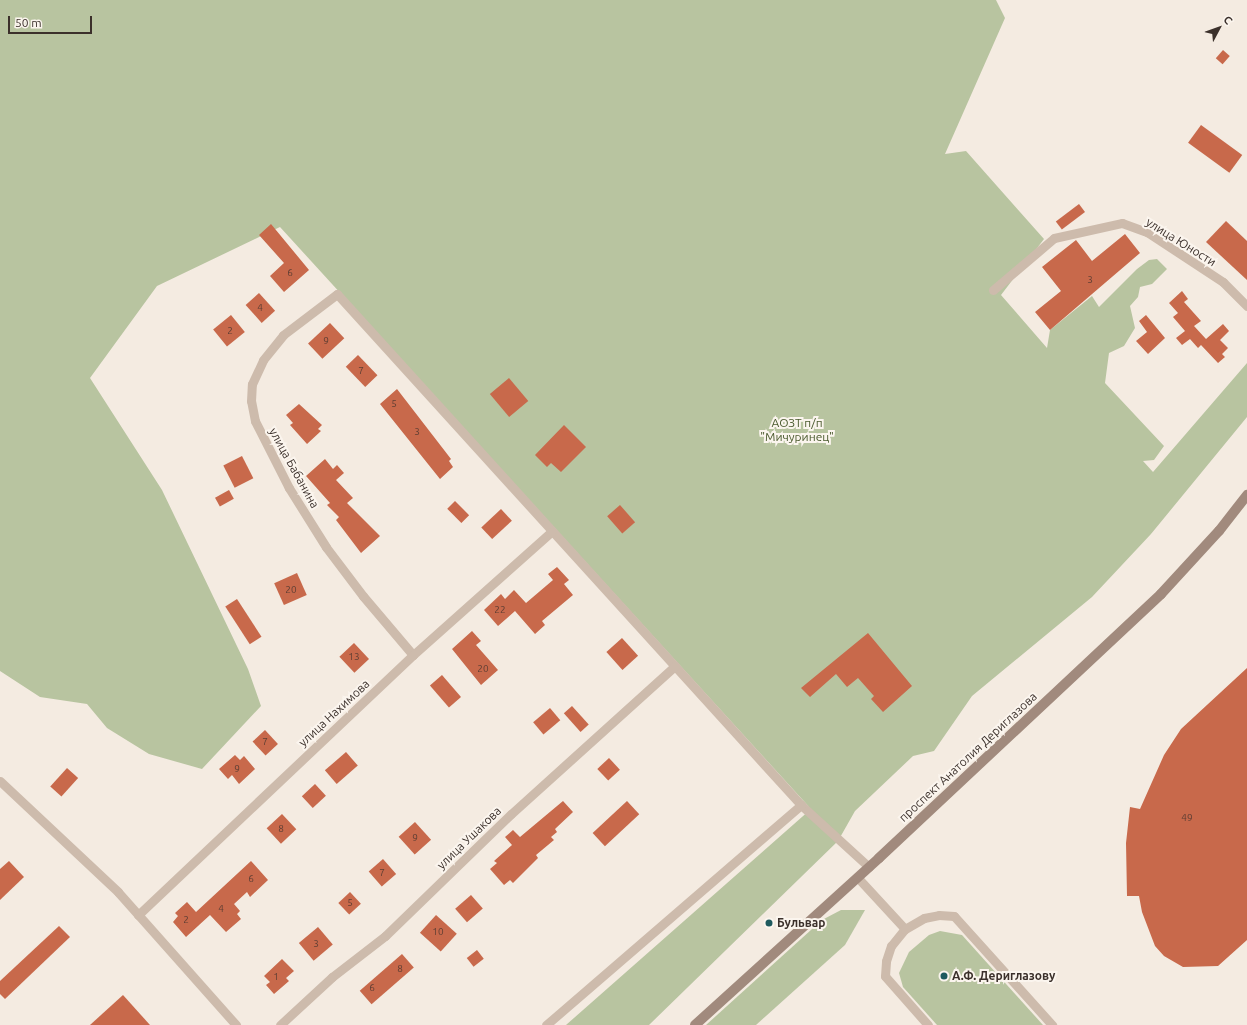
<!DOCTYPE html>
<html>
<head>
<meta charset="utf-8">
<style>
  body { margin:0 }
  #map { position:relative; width:1247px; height:1025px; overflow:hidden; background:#f4ebe1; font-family:Ubuntu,sans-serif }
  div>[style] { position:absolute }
  .green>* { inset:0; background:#b8c4a0 }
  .building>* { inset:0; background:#c8694b; transform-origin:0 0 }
  .minor>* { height:9px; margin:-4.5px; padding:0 4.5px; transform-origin:4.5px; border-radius:4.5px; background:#cdbbac }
  .secondary>* { height:10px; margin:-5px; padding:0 5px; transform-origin:5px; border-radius:5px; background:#a18a7d }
  .dots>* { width:11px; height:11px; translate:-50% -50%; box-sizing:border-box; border:2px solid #fbf5ee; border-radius:50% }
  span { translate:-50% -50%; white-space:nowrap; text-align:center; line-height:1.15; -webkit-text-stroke:4px #fbf5ee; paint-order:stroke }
  .number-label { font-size:10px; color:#5e3e33 }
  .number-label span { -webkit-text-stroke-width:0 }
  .street-label { font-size:12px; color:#3b302b }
  .park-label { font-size:12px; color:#4a5a2e }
  .poi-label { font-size:12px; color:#3b302b; font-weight:700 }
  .left { translate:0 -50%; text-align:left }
  .north { position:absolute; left:1199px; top:8px; width:40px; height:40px; -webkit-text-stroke:3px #fbf5ee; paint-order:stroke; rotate:49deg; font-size:11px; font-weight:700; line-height:16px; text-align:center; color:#3b302b }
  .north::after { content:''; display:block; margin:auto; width:14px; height:18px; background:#3b302b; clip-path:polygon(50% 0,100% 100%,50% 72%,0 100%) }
  .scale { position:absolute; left:8px; top:16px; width:84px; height:18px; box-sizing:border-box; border:2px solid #3b302b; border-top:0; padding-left:5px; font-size:12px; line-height:14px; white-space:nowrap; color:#3b302b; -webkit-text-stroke:3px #fbf5ee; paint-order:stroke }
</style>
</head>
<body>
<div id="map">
  <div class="green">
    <i style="clip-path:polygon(0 0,996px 0,1005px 18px,945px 154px,966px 151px,1044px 239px,1001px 295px,1047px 348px,1050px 330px,1092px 296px,1099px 307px,1137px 269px,1149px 260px,1157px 259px,1167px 269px,1152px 284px,1140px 287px,1138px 297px,1130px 306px,1135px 328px,1124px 346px,1109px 353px,1105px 383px,1164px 446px,1154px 460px,1143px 461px,1153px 472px,1247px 363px,1247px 417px,1151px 534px,1092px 597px,972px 696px,934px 751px,913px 756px,855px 811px,838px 841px,649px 1025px,566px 1025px,811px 809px,280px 227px,157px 286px,90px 378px,162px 490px,248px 669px,261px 706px,202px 769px,149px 754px,107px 728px,87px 704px,40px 697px,0 671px)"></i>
    <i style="clip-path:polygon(841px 910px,865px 910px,845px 945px,756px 1025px,706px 1025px,822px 920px)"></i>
    <i style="clip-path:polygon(940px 931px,962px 935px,1043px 1025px,937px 1025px,903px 987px,899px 973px,909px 952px,929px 935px)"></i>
  </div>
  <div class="building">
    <i style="left:1223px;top:50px;width:9px;height:11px;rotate:41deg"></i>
    <i style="left:1201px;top:125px;width:51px;height:22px;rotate:36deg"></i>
    <i style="left:1079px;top:204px;width:10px;height:29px;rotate:53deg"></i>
    <i style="clip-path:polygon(1226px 221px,1247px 241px,1247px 280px,1206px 242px)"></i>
    <i style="clip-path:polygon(271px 224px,309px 270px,284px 292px,270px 276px,284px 263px,259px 235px)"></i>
    <i style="clip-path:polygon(1125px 234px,1140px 253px,1050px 330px,1035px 312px,1061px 291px,1042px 267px,1076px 240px,1092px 261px)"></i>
    <i style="clip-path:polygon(1182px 291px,1188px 299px,1184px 302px,1201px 321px,1194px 326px,1206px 339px,1223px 324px,1229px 331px,1220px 340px,1228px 348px,1222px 354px,1225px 357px,1218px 363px,1201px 345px,1198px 348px,1190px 339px,1182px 345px,1176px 338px,1185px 331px,1173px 317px,1178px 313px,1169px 303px)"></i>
    <i style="left:259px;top:293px;width:24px;height:18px;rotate:48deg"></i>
    <i style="left:231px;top:315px;width:22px;height:23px;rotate:51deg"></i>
    <i style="clip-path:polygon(1146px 315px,1165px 338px,1148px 354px,1136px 341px,1147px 332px,1139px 321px)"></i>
    <i style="left:330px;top:323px;width:21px;height:30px;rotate:47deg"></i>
    <i style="left:358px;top:355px;width:28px;height:17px;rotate:46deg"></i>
    <i style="left:509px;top:378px;width:30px;height:25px;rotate:50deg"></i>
    <i style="clip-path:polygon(397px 389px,451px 459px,449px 461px,453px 467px,440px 479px,380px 404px)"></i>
    <i style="clip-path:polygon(299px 404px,322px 425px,318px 429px,321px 431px,307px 444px,290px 425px,293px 423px,286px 415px)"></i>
    <i style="clip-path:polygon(564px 425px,586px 447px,561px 472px,551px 463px,547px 467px,535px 455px)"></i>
    <i style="left:242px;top:456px;width:25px;height:21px;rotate:63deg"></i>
    <i style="clip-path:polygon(325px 459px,333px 469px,337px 465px,344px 473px,336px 480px,353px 498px,347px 503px,380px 536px,361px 553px,336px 520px,339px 517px,327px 505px,330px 503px,306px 476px)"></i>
    <i style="left:229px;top:490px;width:10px;height:16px;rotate:61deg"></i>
    <i style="left:455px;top:501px;width:20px;height:11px;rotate:45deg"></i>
    <i style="left:620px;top:505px;width:23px;height:17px;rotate:49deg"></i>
    <i style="left:501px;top:509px;width:16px;height:27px;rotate:47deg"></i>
    <i style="clip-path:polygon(557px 567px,569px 580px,564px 584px,573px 595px,542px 621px,545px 625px,535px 634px,515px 611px,498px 626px,484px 610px,501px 594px,505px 599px,514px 590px,526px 603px,553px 580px,548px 574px)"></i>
    <i style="left:297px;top:573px;width:24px;height:25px;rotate:66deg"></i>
    <i style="left:237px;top:599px;width:45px;height:14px;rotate:57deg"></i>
    <i style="clip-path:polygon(472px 631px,481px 641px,476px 645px,498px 670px,481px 685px,452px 649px)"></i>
    <i style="clip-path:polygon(868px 633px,912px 686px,883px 712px,871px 699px,874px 696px,858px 678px,847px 687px,836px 674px,810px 697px,801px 688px)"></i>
    <i style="left:622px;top:638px;width:24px;height:21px;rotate:48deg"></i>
    <i style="left:354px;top:643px;width:22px;height:20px;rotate:47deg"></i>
    <i style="clip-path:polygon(1247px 668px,1247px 940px,1218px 966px,1183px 967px,1164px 956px,1155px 946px,1142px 912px,1139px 896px,1127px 896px,1126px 843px,1130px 807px,1140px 809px,1164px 755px,1181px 729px)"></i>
    <i style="left:442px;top:675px;width:29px;height:16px;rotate:49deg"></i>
    <i style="left:572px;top:706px;width:25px;height:11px;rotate:48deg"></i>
    <i style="left:550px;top:708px;width:16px;height:22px;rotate:50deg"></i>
    <i style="left:265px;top:730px;width:19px;height:17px;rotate:47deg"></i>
    <i style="left:346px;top:752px;width:18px;height:28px;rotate:49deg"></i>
    <i style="clip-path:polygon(235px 755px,240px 760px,244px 756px,255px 769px,239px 784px,232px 775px,228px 779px,219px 769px)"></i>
    <i style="left:609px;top:758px;width:16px;height:16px;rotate:47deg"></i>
    <i style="left:67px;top:768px;width:15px;height:25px;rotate:42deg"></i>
    <i style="left:315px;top:784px;width:16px;height:18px;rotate:47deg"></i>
    <i style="clip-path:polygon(563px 801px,573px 812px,555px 829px,557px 832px,551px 837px,554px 840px,536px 855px,538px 858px,513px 883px,510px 880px,504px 885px,490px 869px,497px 863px,494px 861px,512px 845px,505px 837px,513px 830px,520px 837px)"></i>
    <i style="left:627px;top:801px;width:18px;height:47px;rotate:47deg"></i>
    <i style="left:282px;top:814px;width:21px;height:21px;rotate:47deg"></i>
    <i style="left:415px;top:822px;width:24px;height:22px;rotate:48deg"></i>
    <i style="left:383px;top:859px;width:20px;height:19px;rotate:49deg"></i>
    <i style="clip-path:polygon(9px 861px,24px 877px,0 900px,0 869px)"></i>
    <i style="clip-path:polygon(251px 861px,268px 880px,250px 897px,247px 892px,234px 904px,240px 911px,237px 914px,241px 919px,226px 932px,210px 915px,186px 937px,173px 922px,178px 916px,175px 913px,187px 902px,196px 912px)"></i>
    <i style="left:350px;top:892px;width:16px;height:16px;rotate:47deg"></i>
    <i style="left:471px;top:895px;width:18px;height:21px;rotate:49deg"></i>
    <i style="left:436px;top:915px;width:28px;height:24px;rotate:42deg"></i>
    <i style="clip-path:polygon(59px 926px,70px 937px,5px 999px,0 994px,0 981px)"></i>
    <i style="left:318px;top:927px;width:23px;height:25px;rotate:50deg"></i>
    <i style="left:477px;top:950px;width:11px;height:13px;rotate:52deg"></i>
    <i style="left:402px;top:954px;width:18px;height:56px;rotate:49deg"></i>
    <i style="clip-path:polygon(282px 959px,294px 971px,286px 978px,289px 981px,274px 994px,266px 985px,270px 982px,264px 976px)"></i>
    <i style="clip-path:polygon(123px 995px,150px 1025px,90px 1025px)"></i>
  </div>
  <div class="minor">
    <i style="left:993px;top:290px;width:80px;rotate:-40.4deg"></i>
    <i style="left:1054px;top:238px;width:70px;rotate:-12.4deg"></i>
    <i style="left:1122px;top:223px;width:27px;rotate:20deg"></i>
    <i style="left:1147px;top:232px;width:91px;rotate:33.3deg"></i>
    <i style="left:1223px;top:282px;width:34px;rotate:45deg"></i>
    <i style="left:413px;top:655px;width:77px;rotate:-130.3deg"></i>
    <i style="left:363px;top:596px;width:61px;rotate:-127.1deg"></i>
    <i style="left:326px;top:547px;width:70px;rotate:-122.1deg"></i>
    <i style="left:289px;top:488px;width:75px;rotate:-116.9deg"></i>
    <i style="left:255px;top:421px;width:20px;rotate:-101deg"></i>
    <i style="left:251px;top:401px;width:17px;rotate:-87deg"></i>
    <i style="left:252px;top:384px;width:26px;rotate:-65deg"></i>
    <i style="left:263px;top:360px;width:32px;rotate:-51deg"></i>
    <i style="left:283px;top:335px;width:68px;rotate:-37.2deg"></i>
    <i style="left:337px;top:294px;width:690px;rotate:47.76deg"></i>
    <i style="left:801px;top:805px;width:92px;rotate:42.4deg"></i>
    <i style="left:0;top:781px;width:162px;rotate:43.2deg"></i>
    <i style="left:118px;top:892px;width:178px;rotate:48.4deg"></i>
    <i style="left:858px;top:878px;width:69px;rotate:47.3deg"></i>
    <i style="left:138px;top:915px;width:378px;rotate:-43.4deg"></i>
    <i style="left:413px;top:655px;width:185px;rotate:-41.7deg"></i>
    <i style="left:280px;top:1025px;width:71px;rotate:-42.7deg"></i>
    <i style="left:332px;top:977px;width:67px;rotate:-37.7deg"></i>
    <i style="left:385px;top:936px;width:175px;rotate:-44.1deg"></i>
    <i style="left:511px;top:814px;width:221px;rotate:-42.1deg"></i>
    <i style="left:546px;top:1025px;width:337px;rotate:-40.8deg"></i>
    <i style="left:928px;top:1025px;width:65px;rotate:-131.3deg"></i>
    <i style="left:885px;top:976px;width:15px;rotate:-86deg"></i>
    <i style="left:886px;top:961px;width:16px;rotate:-72deg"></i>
    <i style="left:891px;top:946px;width:22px;rotate:-51deg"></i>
    <i style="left:905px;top:929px;width:22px;rotate:-30deg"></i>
    <i style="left:924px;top:918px;width:15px;rotate:-11deg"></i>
    <i style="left:939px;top:915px;width:15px;rotate:4deg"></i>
    <i style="left:954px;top:916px;width:147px;rotate:48deg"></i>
  </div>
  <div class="secondary">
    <i style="left:695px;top:1025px;width:248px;rotate:-42.2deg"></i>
    <i style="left:879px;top:858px;width:386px;rotate:-43.1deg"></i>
    <i style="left:1161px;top:594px;width:86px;rotate:-47.4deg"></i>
    <i style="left:1219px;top:531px;width:46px;rotate:-52.1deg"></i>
  </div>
  <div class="dots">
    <i style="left:769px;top:923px;background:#1f5a5e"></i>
    <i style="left:944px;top:976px;background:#1f5a5e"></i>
  </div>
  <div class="number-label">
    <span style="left:290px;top:273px">6</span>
    <span style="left:1090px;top:280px">3</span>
    <span style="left:260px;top:308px">4</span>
    <span style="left:230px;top:331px">2</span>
    <span style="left:326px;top:341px">9</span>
    <span style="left:361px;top:371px">7</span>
    <span style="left:394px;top:404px">5</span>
    <span style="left:417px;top:432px">3</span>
    <span style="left:291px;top:590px">20</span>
    <span style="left:500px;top:610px">22</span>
    <span style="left:354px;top:657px">13</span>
    <span style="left:483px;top:669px">20</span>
    <span style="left:265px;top:742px">7</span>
    <span style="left:237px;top:769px">9</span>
    <span style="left:1187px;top:818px">49</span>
    <span style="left:281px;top:829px">8</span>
    <span style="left:415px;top:838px">9</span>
    <span style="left:382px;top:873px">7</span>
    <span style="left:251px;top:879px">6</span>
    <span style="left:350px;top:903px">5</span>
    <span style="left:221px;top:909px">4</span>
    <span style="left:186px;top:920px">2</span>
    <span style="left:438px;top:932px">10</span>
    <span style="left:316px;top:944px">3</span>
    <span style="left:400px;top:969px">8</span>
    <span style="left:276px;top:977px">1</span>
    <span style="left:372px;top:988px">6</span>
  </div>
  <div class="street-label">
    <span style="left:1181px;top:242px;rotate:32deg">улица Юности</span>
    <span style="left:294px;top:468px;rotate:61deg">улица Бабанина</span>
    <span style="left:334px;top:713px;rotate:-43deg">улица Нахимова</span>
    <span style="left:968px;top:757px;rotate:-43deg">проспект Анатолия Дериглазова</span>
    <span style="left:469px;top:838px;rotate:-44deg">улица Ушакова</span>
  </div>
  <div class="park-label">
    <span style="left:797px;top:430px">АОЗТ п/п<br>"Мичуринец"</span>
  </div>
  <div class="poi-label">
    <span class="left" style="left:777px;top:923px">Бульвар</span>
    <span class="left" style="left:952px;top:976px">А.Ф. Дериглазову</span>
  </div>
  <div class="north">С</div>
  <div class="scale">50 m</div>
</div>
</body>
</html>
